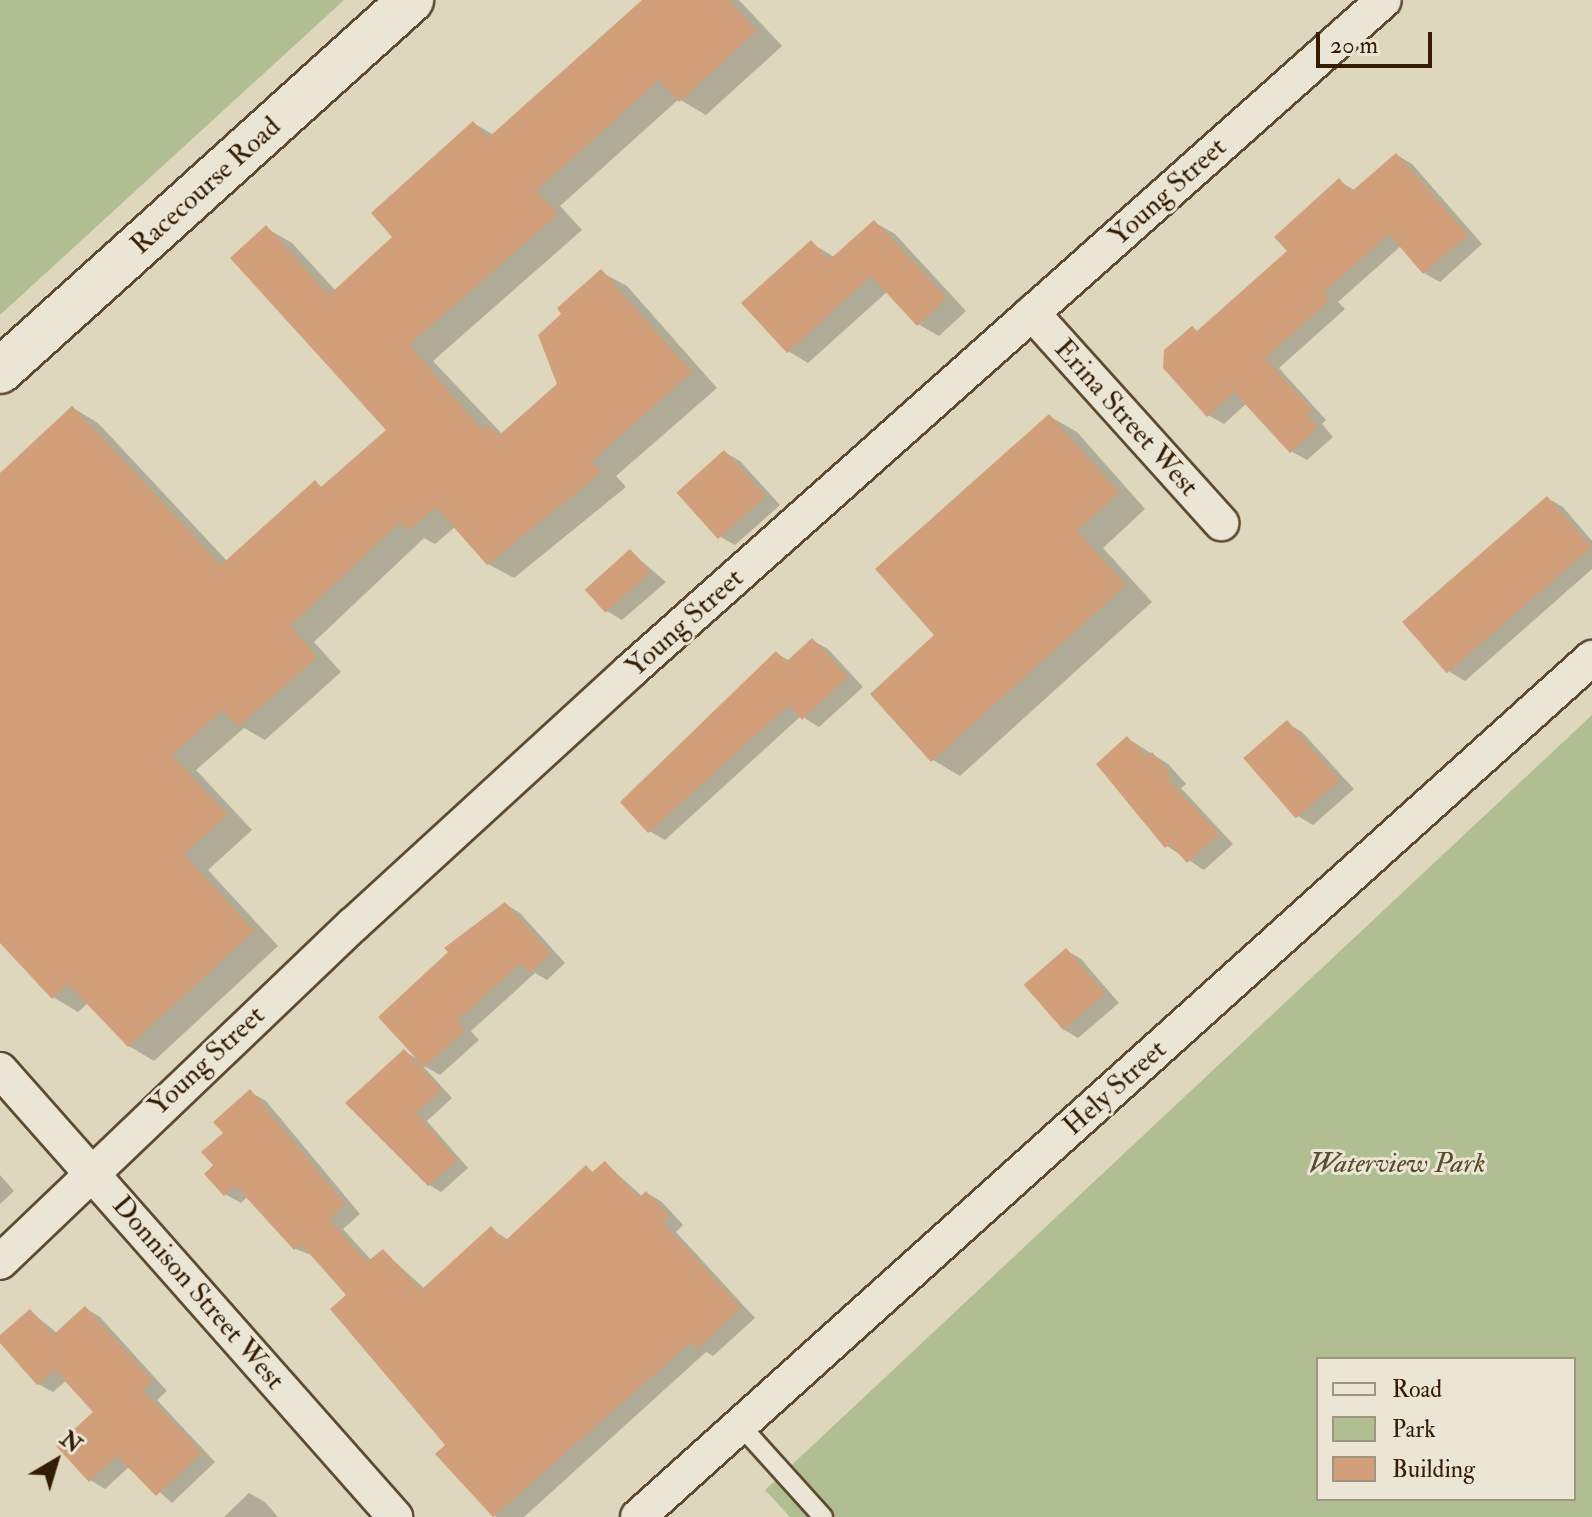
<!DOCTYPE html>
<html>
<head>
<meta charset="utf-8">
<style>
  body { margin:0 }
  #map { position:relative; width:1592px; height:1517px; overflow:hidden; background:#ded7bd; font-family:"IM FELL Double Pica",serif }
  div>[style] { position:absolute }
  .green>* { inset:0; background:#b1be92 }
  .shadow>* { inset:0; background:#0003 }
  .building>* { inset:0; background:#d19f7a; transform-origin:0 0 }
  .roads { filter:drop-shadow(2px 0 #5e4b31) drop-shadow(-2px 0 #5e4b31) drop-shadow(0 2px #5e4b31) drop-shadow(0 -2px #5e4b31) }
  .lane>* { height:18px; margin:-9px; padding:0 9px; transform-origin:9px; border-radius:9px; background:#eae5d4 }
  .street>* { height:34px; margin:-17px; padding:0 17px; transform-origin:17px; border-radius:17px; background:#eae5d4 }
  .secondary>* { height:44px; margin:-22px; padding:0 22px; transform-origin:22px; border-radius:22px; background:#eae5d4 }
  span { translate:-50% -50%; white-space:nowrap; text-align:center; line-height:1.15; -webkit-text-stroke:6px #eae5d4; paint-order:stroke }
  .street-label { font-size:28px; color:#331c02 }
  .park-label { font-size:28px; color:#594d2d; font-style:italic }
  .legend { position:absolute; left:1316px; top:1357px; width:260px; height:144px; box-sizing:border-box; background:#eae5d4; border:2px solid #a19580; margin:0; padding:10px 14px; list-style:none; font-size:24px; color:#331c02 }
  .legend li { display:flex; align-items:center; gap:16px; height:40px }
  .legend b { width:40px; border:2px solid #a19580 }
  .north { position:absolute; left:16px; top:1421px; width:80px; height:80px; -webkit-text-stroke:6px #eae5d4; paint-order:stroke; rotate:38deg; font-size:22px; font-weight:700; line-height:32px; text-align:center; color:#331c02 }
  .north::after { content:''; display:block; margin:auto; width:28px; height:36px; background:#331c02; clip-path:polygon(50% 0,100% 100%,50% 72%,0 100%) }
  .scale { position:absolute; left:1316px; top:32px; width:116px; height:36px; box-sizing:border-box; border:4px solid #331c02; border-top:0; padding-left:10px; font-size:24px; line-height:28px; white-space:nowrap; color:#331c02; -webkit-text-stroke:6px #eae5d4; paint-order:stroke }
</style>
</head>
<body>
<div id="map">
  <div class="green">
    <i style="clip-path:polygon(0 0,344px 0,0 315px)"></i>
    <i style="clip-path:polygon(evenodd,1592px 715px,1592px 1517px,790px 1517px,765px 1490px,1592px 715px,1318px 1359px,1574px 1359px,1574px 1499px,1318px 1499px,1318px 1359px)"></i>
  </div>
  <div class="shadow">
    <i style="clip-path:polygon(644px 0,739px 0,782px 46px,706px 115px,679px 99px,560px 206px,582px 230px,433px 361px,503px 435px,560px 385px,564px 314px,601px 272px,627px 286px,717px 388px,616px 476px,626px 487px,514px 578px,488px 564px,456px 526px,435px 544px,424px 538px,314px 642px,341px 672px,265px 740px,244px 728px,196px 770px,252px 830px,208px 870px,278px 946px,154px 1061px,129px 1046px,88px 1003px,78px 1012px,53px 997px,0 940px,0 476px,73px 408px,98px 423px,228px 562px,315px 483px,323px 488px,389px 431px,266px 228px,292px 243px,336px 291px,395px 237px,473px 123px,494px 135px)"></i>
    <i style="clip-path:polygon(1397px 155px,1412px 164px,1482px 244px,1440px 282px,1424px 273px,1402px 245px,1338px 302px,1345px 309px,1279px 368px,1326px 420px,1322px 424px,1333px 437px,1307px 460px,1291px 451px,1247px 403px,1224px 424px,1208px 415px,1198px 332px,1290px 252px,1339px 181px,1356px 191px)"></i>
    <i style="clip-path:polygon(874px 222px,895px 234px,966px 311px,939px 336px,918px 324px,888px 291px,808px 363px,788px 351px,811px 243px,834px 257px)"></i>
    <i style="clip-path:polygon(1049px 416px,1077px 432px,1145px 509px,1103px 548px,1152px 602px,960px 776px,933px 760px,937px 635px)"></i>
    <i style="clip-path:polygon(724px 452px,740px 461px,780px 505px,735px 545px,719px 536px)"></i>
    <i style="clip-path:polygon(1547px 498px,1563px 507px,1592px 541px,1592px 569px,1465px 681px,1450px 672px,1410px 628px)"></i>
    <i style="clip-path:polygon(631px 552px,666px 582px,622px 620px,607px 611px)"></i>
    <i style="clip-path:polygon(812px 640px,828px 649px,863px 687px,819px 727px,801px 716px,665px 840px,649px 831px,776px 653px,790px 661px)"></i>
    <i style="clip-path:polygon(1287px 723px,1302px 732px,1354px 789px,1313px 825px,1298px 816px)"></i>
    <i style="clip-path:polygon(1127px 738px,1168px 764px,1186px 784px,1181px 788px,1233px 844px,1204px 870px,1167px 846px)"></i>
    <i style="clip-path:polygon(505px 904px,520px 913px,565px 963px,547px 980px,535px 973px,471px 1031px,479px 1040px,440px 1075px,422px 1065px,452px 1098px,427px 1121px,468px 1168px,441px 1192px,429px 1185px,404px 1051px,419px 1060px)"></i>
    <i style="clip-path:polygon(1066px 950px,1081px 959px,1119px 1003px,1078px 1038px,1063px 1029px)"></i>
    <i style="clip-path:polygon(250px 1092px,266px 1101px,360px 1214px,343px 1229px,372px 1261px,383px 1251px,425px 1289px,491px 1229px,509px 1240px,586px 1168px,595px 1173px,605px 1163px,643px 1197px,647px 1193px,662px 1202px,683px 1225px,676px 1232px,755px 1318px,713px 1356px,706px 1352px,524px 1517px,496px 1517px,438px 1454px,447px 1445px,348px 1295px,314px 1256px,296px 1249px,248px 1196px,241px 1203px,225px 1194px,216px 1165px,226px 1133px)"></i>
    <i style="clip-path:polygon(0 1175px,14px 1191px,0 1204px)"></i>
    <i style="clip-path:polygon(85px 1308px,100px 1317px,167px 1391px,157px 1400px,215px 1462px,172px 1503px,130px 1466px,105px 1489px,90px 1480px,96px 1412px,67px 1380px,53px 1392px,38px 1384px,0 1340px,30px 1311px,57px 1333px)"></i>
    <i style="clip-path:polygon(249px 1493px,265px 1502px,278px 1517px,224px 1517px)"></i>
  </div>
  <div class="building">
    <i style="clip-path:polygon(642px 0,729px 0,757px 31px,679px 102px,659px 80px,536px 191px,558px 214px,409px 345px,482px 430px,488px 424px,498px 436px,557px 384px,538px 335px,561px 314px,557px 308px,601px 269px,692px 372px,592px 461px,602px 472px,487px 565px,436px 507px,408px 531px,400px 522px,290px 626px,317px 657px,238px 727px,223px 710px,172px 755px,228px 815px,184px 854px,254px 931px,128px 1047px,68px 984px,52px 999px,0 943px,0 473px,72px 406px,221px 565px,315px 480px,321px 487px,386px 430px,230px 258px,266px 225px,329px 295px,392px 237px,371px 213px,473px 121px,488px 138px)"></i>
    <i style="clip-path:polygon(1396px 153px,1468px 235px,1423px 274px,1389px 234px,1324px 292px,1330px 300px,1265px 358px,1312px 410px,1307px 415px,1318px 427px,1290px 453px,1234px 392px,1207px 417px,1163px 368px,1164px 350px,1192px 326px,1197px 331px,1287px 251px,1274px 237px,1339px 178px,1351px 192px)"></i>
    <i style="clip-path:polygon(874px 220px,947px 298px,917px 326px,871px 276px,787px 353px,741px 303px,811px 240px,829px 260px)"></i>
    <i style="clip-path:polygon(1049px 414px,1119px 492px,1077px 531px,1126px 585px,931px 762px,870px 694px,934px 635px,875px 569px)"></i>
    <i style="left:724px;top:450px;width:62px;height:64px;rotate:48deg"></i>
    <i style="left:1547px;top:496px;width:68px;height:192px;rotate:49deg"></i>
    <i style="left:630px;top:549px;width:31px;height:61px;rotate:48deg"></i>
    <i style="clip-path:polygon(812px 638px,848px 677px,802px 720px,789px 705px,648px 833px,620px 802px,776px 651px,786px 662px)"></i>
    <i style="left:1287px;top:720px;width:80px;height:58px;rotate:49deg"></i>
    <i style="clip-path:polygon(1127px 736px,1146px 757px,1152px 752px,1171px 775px,1167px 778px,1219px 834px,1187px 863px,1170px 844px,1165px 848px,1096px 764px)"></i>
    <i style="clip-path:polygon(505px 902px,551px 954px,530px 973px,521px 963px,457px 1021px,465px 1030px,424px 1067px,378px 1017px,448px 952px,444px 948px)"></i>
    <i style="left:1066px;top:948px;width:60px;height:56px;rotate:49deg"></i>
    <i style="clip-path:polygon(404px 1049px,442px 1090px,416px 1113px,458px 1160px,428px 1186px,345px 1103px)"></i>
    <i style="clip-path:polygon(250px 1089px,345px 1204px,329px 1219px,367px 1262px,383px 1249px,421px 1290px,491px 1226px,505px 1241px,586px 1165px,592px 1172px,605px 1161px,639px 1198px,646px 1191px,669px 1216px,662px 1222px,741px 1308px,697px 1349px,691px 1342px,493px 1517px,435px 1454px,445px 1445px,330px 1309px,346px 1295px,301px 1244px,294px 1250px,235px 1185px,224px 1196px,204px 1174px,213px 1165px,201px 1152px,223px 1133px,213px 1122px)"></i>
    <i style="clip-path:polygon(85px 1306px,153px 1381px,143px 1390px,202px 1453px,156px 1496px,117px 1456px,89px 1482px,56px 1446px,93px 1412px,55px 1370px,37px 1385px,0 1343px,0 1335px,30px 1309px,53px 1335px)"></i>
  </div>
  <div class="roads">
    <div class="lane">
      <i style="left:740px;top:1425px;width:124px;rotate:47.9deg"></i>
    </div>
    <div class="street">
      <i style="left:1032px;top:313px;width:283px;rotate:48deg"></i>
      <i style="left:0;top:1070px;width:597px;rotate:48.53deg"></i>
      <i style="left:0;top:1262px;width:489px;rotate:-43.7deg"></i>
      <i style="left:354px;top:924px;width:374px;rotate:-42.5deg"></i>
      <i style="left:630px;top:671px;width:1009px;rotate:-41.67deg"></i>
      <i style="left:638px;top:1517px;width:1284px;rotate:-42deg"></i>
    </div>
    <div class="secondary">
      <i style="left:0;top:371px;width:554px;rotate:-42.07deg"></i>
    </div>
  </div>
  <div class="street-label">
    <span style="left:206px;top:186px;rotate:-42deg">Racecourse Road</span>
    <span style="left:1168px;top:192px;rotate:-42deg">Young Street</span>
    <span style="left:1126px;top:418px;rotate:48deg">Erina Street West</span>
    <span style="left:685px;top:623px;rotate:-42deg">Young Street</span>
    <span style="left:207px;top:1061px;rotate:-43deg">Young Street</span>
    <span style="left:1115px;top:1088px;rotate:-42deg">Hely Street</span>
    <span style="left:198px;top:1293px;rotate:49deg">Donnison Street West</span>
  </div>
  <div class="park-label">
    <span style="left:1397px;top:1164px">Waterview Park</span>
  </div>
  <ul class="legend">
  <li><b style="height:10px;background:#eae5d4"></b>Road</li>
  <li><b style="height:22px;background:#b1be92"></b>Park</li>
  <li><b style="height:22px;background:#d19f7a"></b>Building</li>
  </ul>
  <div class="north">N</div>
  <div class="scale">20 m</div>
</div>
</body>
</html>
